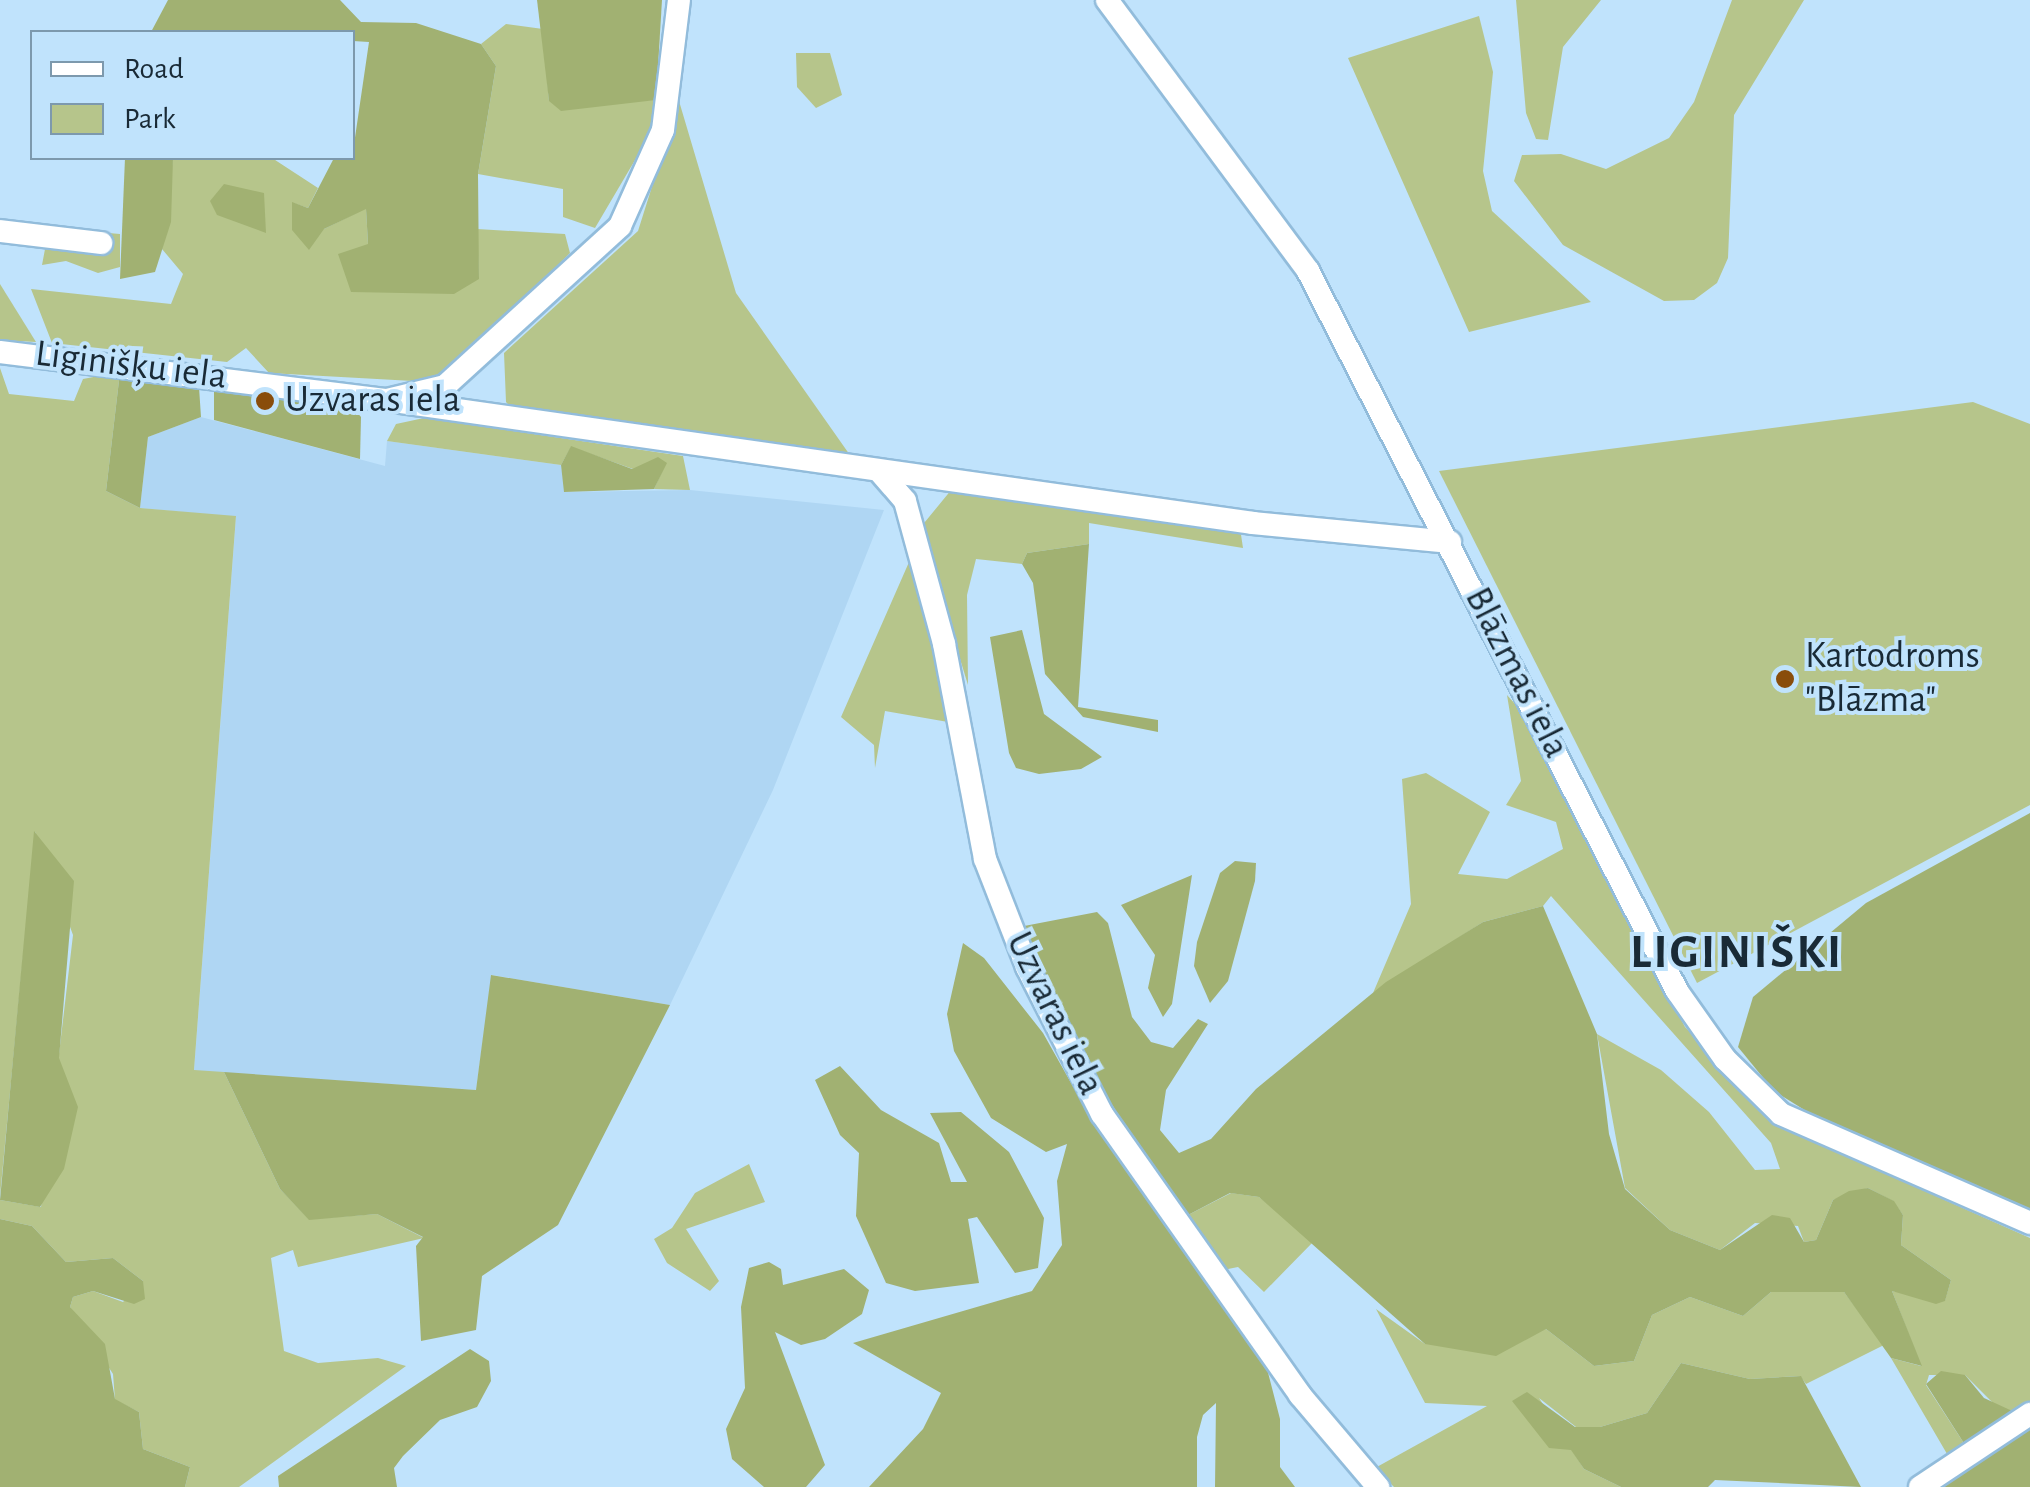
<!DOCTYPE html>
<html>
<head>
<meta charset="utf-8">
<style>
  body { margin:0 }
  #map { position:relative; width:2030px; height:1487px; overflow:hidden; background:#c0e3fc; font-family:"Alegreya Sans",sans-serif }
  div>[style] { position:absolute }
  .built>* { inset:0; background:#afd6f3 }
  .green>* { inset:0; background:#b6c58b }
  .forest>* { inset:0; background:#a1b172 }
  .roads { filter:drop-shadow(2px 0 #92bcdb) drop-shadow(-2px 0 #92bcdb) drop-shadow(0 2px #92bcdb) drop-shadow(0 -2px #92bcdb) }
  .minor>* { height:22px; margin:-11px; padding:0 11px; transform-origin:11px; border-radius:11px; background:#fff }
  .dots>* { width:28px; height:28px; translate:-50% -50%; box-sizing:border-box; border:5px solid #c0e3fc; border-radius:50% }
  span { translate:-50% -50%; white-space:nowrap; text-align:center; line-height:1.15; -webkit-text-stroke:8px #c0e3fc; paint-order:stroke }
  .street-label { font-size:38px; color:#192a36 }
  .poi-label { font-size:38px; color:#192a36 }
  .left { translate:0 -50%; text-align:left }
  .district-label { font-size:48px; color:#192a36; font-weight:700; letter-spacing:2.5px }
  .legend { position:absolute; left:30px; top:30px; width:325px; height:130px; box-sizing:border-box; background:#c0e3fc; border:2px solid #7d99ad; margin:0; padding:12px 18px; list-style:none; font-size:30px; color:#192a36 }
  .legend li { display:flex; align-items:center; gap:20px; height:50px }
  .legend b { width:50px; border:2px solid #7d99ad }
</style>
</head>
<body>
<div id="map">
  <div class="built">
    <i style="clip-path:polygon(201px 417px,385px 466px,387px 441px,561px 465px,565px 492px,690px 490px,884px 510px,773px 790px,670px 1005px,492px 975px,476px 1090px,194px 1071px,236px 517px,140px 508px,148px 437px)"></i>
  </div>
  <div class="green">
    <i style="clip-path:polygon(1516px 0,1601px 0,1563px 47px,1548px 140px,1536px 139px,1526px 113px)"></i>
    <i style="clip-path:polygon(1732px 0,1804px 0,1734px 115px,1728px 258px,1717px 283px,1694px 300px,1664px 301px,1563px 245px,1514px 181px,1522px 155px,1561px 154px,1606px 169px,1669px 138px,1694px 102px)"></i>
    <i style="clip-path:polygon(1479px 16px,1493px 72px,1483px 171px,1492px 211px,1591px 302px,1469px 332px,1348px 58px)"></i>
    <i style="clip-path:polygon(506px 24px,543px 29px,549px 101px,656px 100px,648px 138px,595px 228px,563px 217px,563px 189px,478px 174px,496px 66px,481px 44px)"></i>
    <i style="clip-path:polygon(796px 53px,830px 53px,842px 95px,816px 108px,797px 87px)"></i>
    <i style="clip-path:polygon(679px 101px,736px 293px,852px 458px,514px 411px,506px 402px,504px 353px,638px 231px)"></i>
    <i style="clip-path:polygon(173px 158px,272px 158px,318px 188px,308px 208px,293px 203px,324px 229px,366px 208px,368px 244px,479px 279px,477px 229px,565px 234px,570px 253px,452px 372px,431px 382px,269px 373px,246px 348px,227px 362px,52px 343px,31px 289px,171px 304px,183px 274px,162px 249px)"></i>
    <i style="clip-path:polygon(49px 228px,120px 234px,120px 267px,98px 273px,66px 261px,42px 265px)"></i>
    <i style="clip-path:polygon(0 284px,36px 342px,0 340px)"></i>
    <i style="clip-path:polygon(0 368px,9px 394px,74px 401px,83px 379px,120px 372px,106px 491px,140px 508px,236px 516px,194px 1070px,224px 1072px,280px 1189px,309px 1219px,377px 1214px,424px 1238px,298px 1267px,293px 1250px,271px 1258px,284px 1351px,318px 1363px,378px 1358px,406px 1366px,239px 1487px,185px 1487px,190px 1467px,143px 1449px,139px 1412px,115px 1400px,113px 1374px,70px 1307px,73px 1297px,93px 1291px,123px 1302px,143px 1281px,113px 1258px,66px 1262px,32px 1226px,0 1219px,0 1200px,41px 1207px,73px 935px,35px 832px,0 1196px)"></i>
    <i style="clip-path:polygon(1973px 402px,2030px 424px,2030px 805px,1697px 983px,1439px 471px)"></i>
    <i style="clip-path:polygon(424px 418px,683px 456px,690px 490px,654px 489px,666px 463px,633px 469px,571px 447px,561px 465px,387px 441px,396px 424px)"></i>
    <i style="clip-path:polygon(952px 489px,1240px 528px,1243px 548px,1089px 523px,1089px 544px,1027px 553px,1022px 564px,976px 559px,967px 595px,968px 685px,920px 528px)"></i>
    <i style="clip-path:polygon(913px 553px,948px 722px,885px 711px,875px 768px,874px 745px,841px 717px)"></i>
    <i style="clip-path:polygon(1507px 695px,1525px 715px,1685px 1027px,1788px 1130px,2030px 1238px,2030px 1409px,2021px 1415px,1994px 1404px,1965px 1375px,1929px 1375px,1926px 1385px,1967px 1448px,1950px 1459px,1891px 1358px,1921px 1366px,1892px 1291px,1945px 1300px,1951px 1280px,1901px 1245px,1903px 1215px,1893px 1201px,1868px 1188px,1833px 1200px,1816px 1240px,1804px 1242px,1798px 1226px,1755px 1223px,1720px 1250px,1670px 1230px,1625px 1188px,1597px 1034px,1661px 1070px,1709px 1112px,1755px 1170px,1780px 1169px,1771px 1143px,1551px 896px,1543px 906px,1483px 922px,1373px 993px,1411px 904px,1402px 779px,1426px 773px,1490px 812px,1458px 874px,1507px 879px,1563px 849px,1556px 822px,1506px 805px,1521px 781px)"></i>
    <i style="clip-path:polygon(749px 1164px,765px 1202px,686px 1229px,719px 1281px,710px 1291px,667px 1263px,654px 1239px,672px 1228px,695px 1193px)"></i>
    <i style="clip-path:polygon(1231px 1193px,1259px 1197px,1315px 1240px,1264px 1292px,1238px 1267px,1223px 1270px,1188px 1215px)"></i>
    <i style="clip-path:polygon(1771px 1292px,1844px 1292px,1884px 1345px,1806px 1384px,1800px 1376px,1750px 1379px,1681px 1363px,1647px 1413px,1600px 1427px,1576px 1427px,1539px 1398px,1584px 1469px,1621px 1487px,1394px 1487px,1375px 1468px,1487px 1406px,1425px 1403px,1376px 1309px,1425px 1344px,1546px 1329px,1594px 1366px,1634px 1361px,1652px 1315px,1690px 1297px,1743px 1316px)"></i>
  </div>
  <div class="forest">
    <i style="clip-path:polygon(168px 0,340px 0,361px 22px,416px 23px,481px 44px,496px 66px,478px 174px,479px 279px,454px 294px,351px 292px,338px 254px,368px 244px,366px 209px,324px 229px,309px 250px,292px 230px,292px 202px,308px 208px,334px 158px,352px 158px,369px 42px,353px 41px,352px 32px,151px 32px)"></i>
    <i style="clip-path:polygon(537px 0,662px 0,656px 100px,561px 111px,549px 101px)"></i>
    <i style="clip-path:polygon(125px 158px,173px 158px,171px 222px,155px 272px,120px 279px)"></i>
    <i style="clip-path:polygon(224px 184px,264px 193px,266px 233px,217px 215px,210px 201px)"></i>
    <i style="clip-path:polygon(120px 372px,199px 387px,201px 417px,148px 437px,140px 508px,106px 491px)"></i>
    <i style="clip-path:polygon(214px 391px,351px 405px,361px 417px,360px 459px,214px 420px)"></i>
    <i style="clip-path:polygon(571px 446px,632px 469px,658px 457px,667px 463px,654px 489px,564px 492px,561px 465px)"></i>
    <i style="clip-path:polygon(1089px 544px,1078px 707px,1158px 720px,1158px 732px,1083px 717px,1045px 674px,1033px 583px,1022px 564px,1027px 553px)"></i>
    <i style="clip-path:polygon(1022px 630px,1044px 714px,1102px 757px,1081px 769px,1039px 774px,1016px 768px,1009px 753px,990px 637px)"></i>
    <i style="clip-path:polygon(2030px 813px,2030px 1213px,1819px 1119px,1774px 1091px,1738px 1047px,1753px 997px,1866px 903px)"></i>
    <i style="clip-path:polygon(34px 831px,74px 881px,59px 1058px,78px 1107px,64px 1169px,40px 1207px,0 1200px)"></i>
    <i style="clip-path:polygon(1235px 861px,1256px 863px,1255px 881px,1228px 981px,1210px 1003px,1194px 966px,1197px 942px,1220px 873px)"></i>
    <i style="clip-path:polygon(1192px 875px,1172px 1004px,1163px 1017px,1148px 988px,1155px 955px,1121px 905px)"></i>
    <i style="clip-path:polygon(1543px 906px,1597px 1034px,1609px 1134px,1625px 1189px,1670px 1230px,1720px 1250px,1772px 1215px,1790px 1218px,1804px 1242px,1816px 1240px,1833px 1200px,1849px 1191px,1868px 1188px,1894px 1201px,1903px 1215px,1901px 1245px,1951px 1280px,1945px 1301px,1936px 1304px,1892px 1291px,1922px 1366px,1891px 1358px,1844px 1292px,1771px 1292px,1743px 1316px,1690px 1297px,1652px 1315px,1634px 1361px,1594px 1366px,1546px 1329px,1496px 1356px,1425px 1344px,1259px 1197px,1230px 1193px,1188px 1215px,1107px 1104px,1019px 927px,1097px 912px,1108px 923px,1132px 1017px,1151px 1042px,1173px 1048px,1198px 1019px,1208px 1024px,1166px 1090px,1160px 1130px,1179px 1153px,1211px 1139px,1256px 1089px,1386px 982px,1483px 922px)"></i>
    <i style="clip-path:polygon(963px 943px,984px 958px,1043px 1033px,1084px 1106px,1265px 1361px,1280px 1419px,1280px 1467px,1295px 1487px,1215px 1487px,1216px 1403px,1203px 1415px,1197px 1437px,1197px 1487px,869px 1487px,923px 1429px,941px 1393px,853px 1343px,1032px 1291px,1062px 1245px,1057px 1181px,1067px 1144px,1046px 1152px,991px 1118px,954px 1051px,947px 1014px)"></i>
    <i style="clip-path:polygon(491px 975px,670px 1005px,558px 1225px,482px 1276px,476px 1330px,421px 1341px,416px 1246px,423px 1237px,377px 1214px,309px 1220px,280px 1189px,224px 1072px,476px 1090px)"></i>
    <i style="clip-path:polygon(840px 1066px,881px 1110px,939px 1143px,951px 1182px,967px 1182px,930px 1113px,961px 1112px,1009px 1152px,1044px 1218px,1038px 1268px,1015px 1273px,977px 1217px,968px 1219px,979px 1283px,915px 1291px,886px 1283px,856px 1216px,859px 1153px,840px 1135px,815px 1080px)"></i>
    <i style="clip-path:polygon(0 1219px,32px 1226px,66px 1262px,113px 1258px,143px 1281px,145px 1299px,134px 1304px,93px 1291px,73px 1297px,70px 1307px,105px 1344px,115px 1399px,139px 1412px,143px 1449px,190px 1467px,185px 1487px,0 1487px)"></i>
    <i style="clip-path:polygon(769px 1262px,781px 1269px,783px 1285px,844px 1269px,869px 1290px,862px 1314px,825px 1339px,801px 1345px,775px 1332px,825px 1465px,806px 1487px,764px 1487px,732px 1459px,726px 1429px,745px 1388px,741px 1307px,749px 1268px)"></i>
    <i style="clip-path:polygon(470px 1349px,489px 1361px,491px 1381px,477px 1407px,440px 1420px,403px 1456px,394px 1468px,397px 1487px,279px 1487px,278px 1476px)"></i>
    <i style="clip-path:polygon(1681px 1363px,1750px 1379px,1801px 1376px,1861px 1487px,1715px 1480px,1708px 1487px,1621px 1487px,1584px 1469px,1571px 1450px,1549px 1448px,1512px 1401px,1527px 1392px,1575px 1427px,1600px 1427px,1647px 1413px)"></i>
    <i style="clip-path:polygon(1941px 1371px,1965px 1375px,1984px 1398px,2021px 1415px,1967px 1448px,1926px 1384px)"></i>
    <i style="clip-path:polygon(2030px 1425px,2030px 1487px,1931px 1487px)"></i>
  </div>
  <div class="roads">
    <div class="minor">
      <i style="left:1107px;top:0;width:337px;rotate:53.4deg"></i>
      <i style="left:1308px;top:271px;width:809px;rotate:62.86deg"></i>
      <i style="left:1677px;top:991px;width:83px;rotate:54.8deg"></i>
      <i style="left:1725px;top:1059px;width:78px;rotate:44.5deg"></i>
      <i style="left:1781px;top:1114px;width:272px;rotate:23.6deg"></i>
      <i style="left:0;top:231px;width:102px;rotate:6.8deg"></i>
      <i style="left:0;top:352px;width:390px;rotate:7.1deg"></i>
      <i style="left:387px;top:400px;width:60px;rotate:-13.6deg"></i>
      <i style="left:445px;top:386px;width:237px;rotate:-42.4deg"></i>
      <i style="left:620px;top:226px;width:105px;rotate:-65.9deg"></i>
      <i style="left:663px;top:130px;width:131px;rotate:-83deg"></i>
      <i style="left:387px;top:400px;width:875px;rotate:8.08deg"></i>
      <i style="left:1253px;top:523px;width:198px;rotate:5.5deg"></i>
      <i style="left:880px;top:472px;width:38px;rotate:49deg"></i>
      <i style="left:905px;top:501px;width:148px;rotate:74.7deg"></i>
      <i style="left:944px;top:644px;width:219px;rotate:79.2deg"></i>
      <i style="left:985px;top:859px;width:116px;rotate:68.7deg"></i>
      <i style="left:1027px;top:967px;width:165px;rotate:63deg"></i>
      <i style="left:1102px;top:1114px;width:344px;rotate:54.8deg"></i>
      <i style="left:1300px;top:1395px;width:121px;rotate:49.7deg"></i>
      <i style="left:1920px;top:1487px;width:132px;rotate:-33.6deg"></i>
    </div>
  </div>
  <div class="dots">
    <i style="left:265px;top:401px;background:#894d0b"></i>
    <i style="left:1785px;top:679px;background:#894d0b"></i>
  </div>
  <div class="street-label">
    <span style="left:131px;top:366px;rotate:7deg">Liginišķu iela</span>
    <span style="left:1516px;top:673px;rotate:63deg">Blāzmas iela</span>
    <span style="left:1054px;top:1014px;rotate:64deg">Uzvaras iela</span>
  </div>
  <div class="poi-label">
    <span class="left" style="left:285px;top:401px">Uzvaras iela</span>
    <span class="left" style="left:1805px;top:679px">Kartodroms<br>"Blāzma"</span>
  </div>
  <div class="district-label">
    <span style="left:1737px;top:954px">LIGINIŠKI</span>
  </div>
  <ul class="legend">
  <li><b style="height:12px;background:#fff"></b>Road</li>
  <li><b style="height:28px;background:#b6c58b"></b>Park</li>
  </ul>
</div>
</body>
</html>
